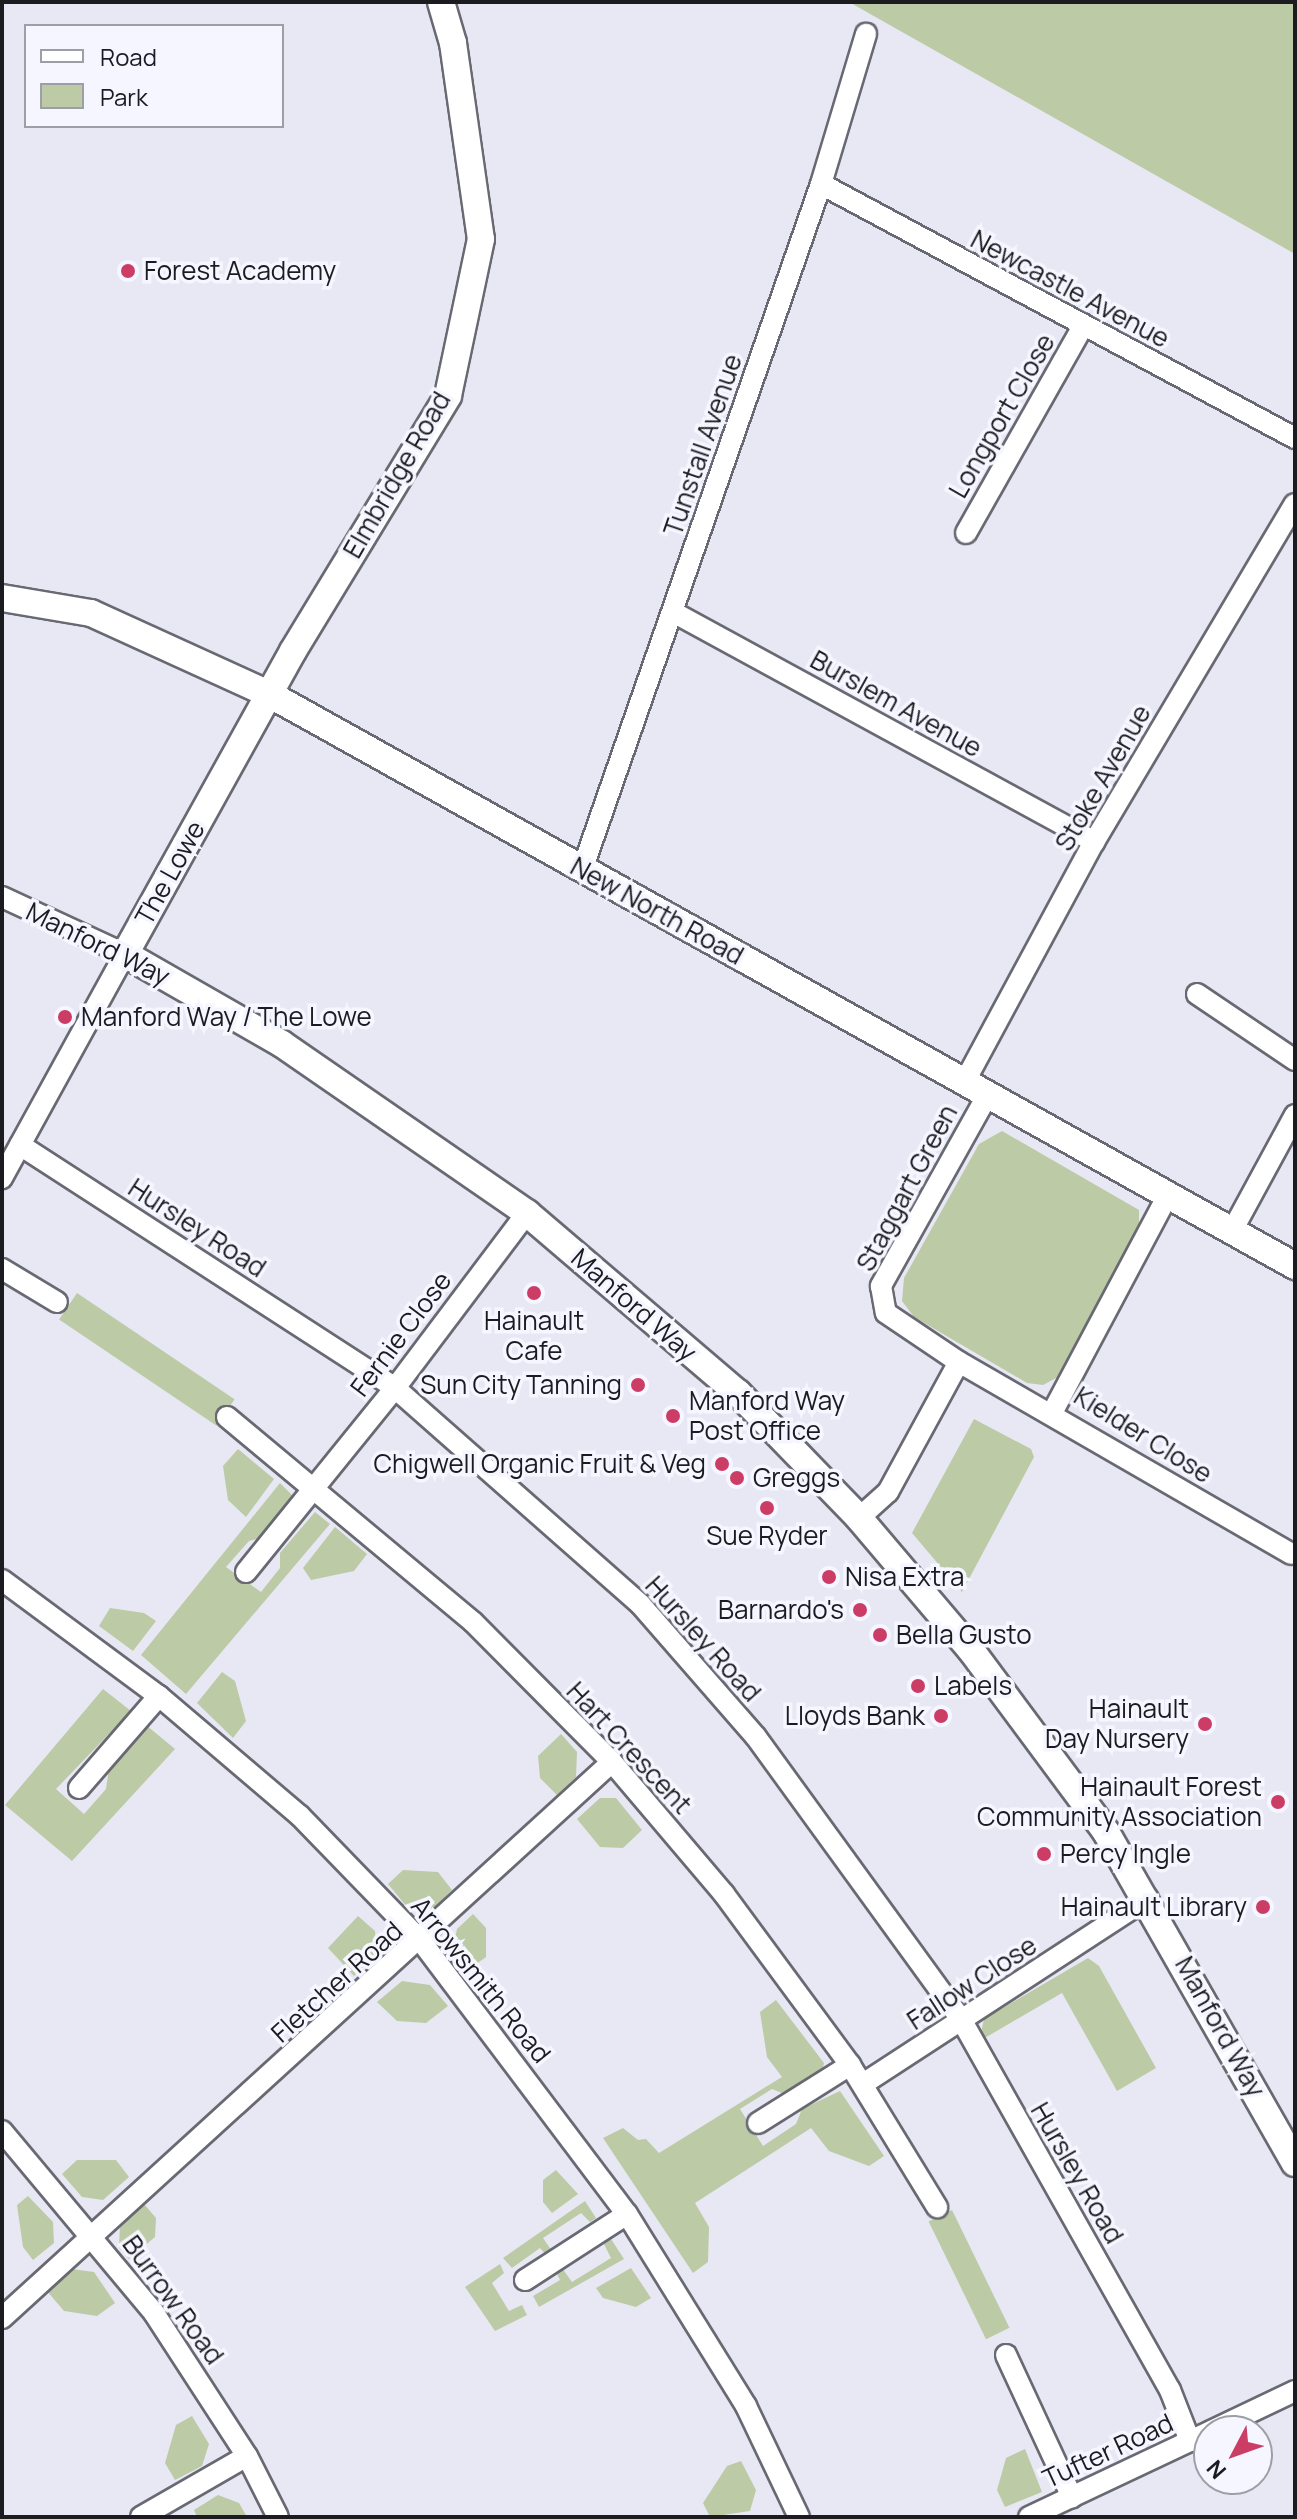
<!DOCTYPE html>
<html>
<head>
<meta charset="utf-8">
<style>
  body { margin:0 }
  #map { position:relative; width:1297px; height:2519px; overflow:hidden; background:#e8e8f4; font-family:Manrope,sans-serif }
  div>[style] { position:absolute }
  .green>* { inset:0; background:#bccaa6; transform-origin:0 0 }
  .roads { filter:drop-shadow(2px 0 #686972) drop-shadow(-2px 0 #686972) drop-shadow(0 2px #686972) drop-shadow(0 -2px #686972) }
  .minor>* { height:20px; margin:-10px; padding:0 10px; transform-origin:10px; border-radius:10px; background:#fff }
  .tertiary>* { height:26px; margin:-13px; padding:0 13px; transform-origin:13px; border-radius:13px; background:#fff }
  .dots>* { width:22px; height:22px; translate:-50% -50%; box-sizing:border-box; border:4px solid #f5f6ff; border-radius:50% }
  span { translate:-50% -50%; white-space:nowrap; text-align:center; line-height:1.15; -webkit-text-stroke:7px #f5f6ff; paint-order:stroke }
  .poi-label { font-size:26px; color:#1c1c20 }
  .left { translate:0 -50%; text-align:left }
  .right { translate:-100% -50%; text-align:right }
  .street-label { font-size:26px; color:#1c1c20 }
  .frame { position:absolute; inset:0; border:4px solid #1c1c20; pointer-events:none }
  .legend { position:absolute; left:24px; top:24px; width:260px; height:104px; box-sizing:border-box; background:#f5f6ff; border:2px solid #9e9fa6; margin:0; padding:10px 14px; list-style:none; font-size:24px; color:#1c1c20 }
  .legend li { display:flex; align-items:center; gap:16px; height:40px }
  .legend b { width:40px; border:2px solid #9e9fa6 }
  .north { position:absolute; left:1193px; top:2415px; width:80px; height:80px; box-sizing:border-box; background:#f5f6ff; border:2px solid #9e9fa6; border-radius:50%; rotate:229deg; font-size:22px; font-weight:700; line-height:32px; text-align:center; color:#1c1c20 }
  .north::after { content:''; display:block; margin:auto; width:28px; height:36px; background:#cc3d66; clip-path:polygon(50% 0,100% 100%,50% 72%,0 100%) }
</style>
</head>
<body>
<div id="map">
  <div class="green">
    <i style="clip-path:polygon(849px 2px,1295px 2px,1295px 254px)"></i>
    <i style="clip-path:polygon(1002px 1131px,1139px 1210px,1139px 1234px,1058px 1377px,1043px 1385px,1027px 1383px,914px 1317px,902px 1301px,904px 1278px,979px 1144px)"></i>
    <i style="left:77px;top:1293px;width:190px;height:32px;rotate:34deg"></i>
    <i style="clip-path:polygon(974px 1419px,1031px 1449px,1034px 1457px,962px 1592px,912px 1533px)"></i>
    <i style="clip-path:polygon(238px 1449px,274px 1479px,246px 1517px,228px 1500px,223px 1466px)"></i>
    <i style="clip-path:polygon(280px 1483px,294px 1497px,261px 1538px,249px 1541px,226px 1567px,261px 1592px,280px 1568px,280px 1553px,315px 1512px,330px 1524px,186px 1694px,141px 1655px)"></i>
    <i style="clip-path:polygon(335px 1527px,367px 1554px,354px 1571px,311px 1580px,303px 1568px)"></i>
    <i style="clip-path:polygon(110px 1608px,144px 1613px,156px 1621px,133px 1651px,99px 1626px)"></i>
    <i style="clip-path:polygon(222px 1672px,235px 1681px,246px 1721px,233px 1738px,197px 1703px)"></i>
    <i style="clip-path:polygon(103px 1689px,131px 1711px,56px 1789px,84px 1814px,106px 1789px,109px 1768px,146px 1725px,175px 1749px,72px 1861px,5px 1805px)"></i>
    <i style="clip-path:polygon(561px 1734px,577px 1752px,576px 1777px,557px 1795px,540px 1778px,538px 1756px)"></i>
    <i style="clip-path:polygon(600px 1798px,616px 1798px,642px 1830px,623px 1848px,600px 1847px,577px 1819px)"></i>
    <i style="clip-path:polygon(403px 1870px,438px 1872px,452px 1890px,432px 1909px,407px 1907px,388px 1884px)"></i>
    <i style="clip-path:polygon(473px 1914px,486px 1928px,486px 1957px,468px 1970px,452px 1951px,457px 1929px)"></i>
    <i style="clip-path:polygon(358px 1916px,375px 1931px,377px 1954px,354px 1976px,328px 1948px)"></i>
    <i style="clip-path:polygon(1088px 1958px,1099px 1966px,1156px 2068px,1117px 2091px,1062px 1993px,983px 2039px,981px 2033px,984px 2019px)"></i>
    <i style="clip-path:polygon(402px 1981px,430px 1985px,448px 2006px,426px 2023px,397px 2021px,377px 2002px)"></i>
    <i style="clip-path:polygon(776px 2000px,824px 2063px,822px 2072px,789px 2096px,772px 2089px,740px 2109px,763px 2146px,796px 2124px,802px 2109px,840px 2091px,884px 2156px,869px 2166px,829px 2151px,811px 2128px,695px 2203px,709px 2227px,708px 2262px,693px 2273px,603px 2138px,623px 2128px,638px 2140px,646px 2139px,659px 2153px,782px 2077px,767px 2057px,760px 2012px)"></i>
    <i style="clip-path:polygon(77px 2160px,116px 2160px,129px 2177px,103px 2200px,82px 2197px,62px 2174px)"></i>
    <i style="clip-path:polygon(556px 2170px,578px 2194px,552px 2213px,543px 2202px,543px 2180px)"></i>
    <i style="clip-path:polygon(28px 2196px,53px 2222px,54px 2243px,33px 2260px,23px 2247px,17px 2205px)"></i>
    <i style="clip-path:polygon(585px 2201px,596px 2218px,590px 2222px,581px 2213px,543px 2238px,552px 2251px,547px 2256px,540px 2248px,512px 2268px,503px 2258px)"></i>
    <i style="clip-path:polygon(144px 2204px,156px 2218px,155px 2237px,129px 2259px,119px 2248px,120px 2224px)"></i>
    <i style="left:952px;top:2210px;width:131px;height:26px;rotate:64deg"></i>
    <i style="clip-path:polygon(611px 2239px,624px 2259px,539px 2307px,533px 2296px,560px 2280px,556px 2272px,562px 2268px,572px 2282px,611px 2258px,604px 2244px)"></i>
    <i style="clip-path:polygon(500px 2264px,504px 2273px,492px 2283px,509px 2311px,522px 2305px,527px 2315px,495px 2331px,465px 2287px)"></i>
    <i style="clip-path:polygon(631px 2268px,651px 2298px,636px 2307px,603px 2298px,596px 2288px)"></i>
    <i style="clip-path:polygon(72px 2269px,94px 2272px,115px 2303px,97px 2316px,64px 2311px,47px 2291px)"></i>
    <i style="clip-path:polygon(192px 2416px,209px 2444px,202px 2466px,175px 2480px,165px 2463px,176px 2425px)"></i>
    <i style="clip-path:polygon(1025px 2449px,1042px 2492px,1005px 2507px,997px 2490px,1006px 2458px)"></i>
    <i style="clip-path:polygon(741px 2461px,756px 2490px,750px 2511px,710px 2517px,703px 2503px,727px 2466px)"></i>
    <i style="clip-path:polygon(218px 2495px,239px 2503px,247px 2517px,197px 2517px,194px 2510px)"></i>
  </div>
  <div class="roads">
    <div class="minor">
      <i style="left:821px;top:184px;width:538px;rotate:28.19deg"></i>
      <i style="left:966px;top:533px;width:238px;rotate:-60.5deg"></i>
      <i style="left:673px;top:612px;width:480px;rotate:28.6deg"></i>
      <i style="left:582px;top:870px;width:726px;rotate:-70.79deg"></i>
      <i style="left:821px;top:184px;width:157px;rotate:-73.3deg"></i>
      <i style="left:2px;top:897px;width:136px;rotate:24.9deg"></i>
      <i style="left:125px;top:954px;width:256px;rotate:118.8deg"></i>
      <i style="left:1197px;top:994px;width:118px;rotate:34deg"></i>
      <i style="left:964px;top:1083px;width:274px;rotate:-61.7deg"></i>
      <i style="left:1094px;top:842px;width:393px;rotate:-59.3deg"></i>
      <i style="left:987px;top:1096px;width:218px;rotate:119.2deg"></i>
      <i style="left:881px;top:1286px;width:27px;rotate:80deg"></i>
      <i style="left:886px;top:1313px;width:88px;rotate:33.9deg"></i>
      <i style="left:959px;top:1362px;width:384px;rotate:30deg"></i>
      <i style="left:20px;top:1145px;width:447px;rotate:32.9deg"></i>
      <i style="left:395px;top:1388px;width:327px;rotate:41.4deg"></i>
      <i style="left:640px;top:1604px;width:176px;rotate:48.9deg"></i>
      <i style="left:756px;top:1737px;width:351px;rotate:54deg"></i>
      <i style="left:962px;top:2021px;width:424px;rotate:60.6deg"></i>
      <i style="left:1170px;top:2390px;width:55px;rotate:68.6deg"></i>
      <i style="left:1232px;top:1231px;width:132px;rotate:-61.5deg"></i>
      <i style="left:2px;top:1269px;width:64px;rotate:31deg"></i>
      <i style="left:1052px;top:1413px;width:247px;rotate:-62deg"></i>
      <i style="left:227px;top:1417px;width:320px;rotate:39.8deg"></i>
      <i style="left:473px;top:1622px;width:197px;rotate:45.2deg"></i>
      <i style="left:612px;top:1762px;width:173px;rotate:49.7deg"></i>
      <i style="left:724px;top:1894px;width:212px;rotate:53.6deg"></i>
      <i style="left:850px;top:2065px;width:167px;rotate:58.5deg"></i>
      <i style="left:859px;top:1518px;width:39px;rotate:-42deg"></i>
      <i style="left:888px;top:1492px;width:148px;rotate:-61.4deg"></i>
      <i style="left:246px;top:1572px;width:237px;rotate:-51deg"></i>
      <i style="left:395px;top:1388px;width:219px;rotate:-53deg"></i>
      <i style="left:2px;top:1580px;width:195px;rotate:36.5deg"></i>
      <i style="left:159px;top:1696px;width:185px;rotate:40.4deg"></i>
      <i style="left:300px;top:1816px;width:174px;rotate:45.9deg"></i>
      <i style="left:421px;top:1941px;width:342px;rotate:53deg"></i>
      <i style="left:627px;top:2214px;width:226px;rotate:58.2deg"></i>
      <i style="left:746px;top:2406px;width:123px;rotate:64.5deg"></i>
      <i style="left:79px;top:1788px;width:122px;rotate:-49deg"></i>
      <i style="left:863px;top:2084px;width:340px;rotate:-33.1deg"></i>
      <i style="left:758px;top:2123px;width:109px;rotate:-32.2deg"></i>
      <i style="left:2px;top:2131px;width:237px;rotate:50.1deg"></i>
      <i style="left:154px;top:2313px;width:171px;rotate:57deg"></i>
      <i style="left:247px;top:2456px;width:68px;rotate:63.1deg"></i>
      <i style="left:525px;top:2280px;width:121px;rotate:-32.9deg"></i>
      <i style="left:2px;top:2318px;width:825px;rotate:-42.35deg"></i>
      <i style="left:1006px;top:2355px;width:157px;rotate:65.1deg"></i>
      <i style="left:1211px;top:2431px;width:93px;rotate:-25.5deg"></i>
      <i style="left:141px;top:2517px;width:122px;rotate:-29.9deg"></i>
      <i style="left:1029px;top:2517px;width:199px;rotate:-25.3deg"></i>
    </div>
    <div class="tertiary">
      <i style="left:441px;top:2px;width:43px;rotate:73.7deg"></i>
      <i style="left:453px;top:43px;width:198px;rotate:81.9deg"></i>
      <i style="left:481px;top:239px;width:160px;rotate:101.9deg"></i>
      <i style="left:448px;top:396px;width:298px;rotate:121.3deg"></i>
      <i style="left:293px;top:651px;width:346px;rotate:119deg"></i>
      <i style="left:125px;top:954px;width:181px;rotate:29.8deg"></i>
      <i style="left:282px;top:1044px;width:298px;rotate:34.6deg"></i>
      <i style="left:527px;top:1213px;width:277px;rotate:40.5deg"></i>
      <i style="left:738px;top:1393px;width:174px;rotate:45.9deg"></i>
      <i style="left:859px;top:1518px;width:173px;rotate:49.7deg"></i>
      <i style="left:971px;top:1650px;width:227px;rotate:53.4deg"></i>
      <i style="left:1106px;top:1832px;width:381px;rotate:60.3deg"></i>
      <i style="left:2px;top:598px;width:90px;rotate:9.6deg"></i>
      <i style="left:91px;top:613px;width:196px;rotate:24.5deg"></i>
      <i style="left:269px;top:694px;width:1175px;rotate:29.14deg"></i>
    </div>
  </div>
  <div class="dots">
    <i style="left:128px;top:271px;background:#cc3d66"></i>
    <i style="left:65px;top:1017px;background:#cc3d66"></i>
    <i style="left:534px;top:1293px;background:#cc3d66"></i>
    <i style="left:638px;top:1385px;background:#cc3d66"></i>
    <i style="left:673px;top:1416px;background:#cc3d66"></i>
    <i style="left:722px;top:1464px;background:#cc3d66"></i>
    <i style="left:737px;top:1478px;background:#cc3d66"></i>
    <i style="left:767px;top:1508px;background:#cc3d66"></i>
    <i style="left:829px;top:1577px;background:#cc3d66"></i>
    <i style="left:860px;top:1610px;background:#cc3d66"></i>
    <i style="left:880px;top:1635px;background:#cc3d66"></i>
    <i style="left:918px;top:1686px;background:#cc3d66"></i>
    <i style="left:941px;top:1716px;background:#cc3d66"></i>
    <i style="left:1205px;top:1724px;background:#cc3d66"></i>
    <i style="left:1278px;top:1802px;background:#cc3d66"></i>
    <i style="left:1044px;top:1854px;background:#cc3d66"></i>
    <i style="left:1263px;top:1907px;background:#cc3d66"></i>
  </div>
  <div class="poi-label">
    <span class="left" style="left:144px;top:271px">Forest Academy</span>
    <span class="left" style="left:81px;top:1017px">Manford Way / The Lowe</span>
    <span style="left:534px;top:1336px">Hainault<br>Cafe</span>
    <span class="right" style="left:622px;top:1385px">Sun City Tanning</span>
    <span class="left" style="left:689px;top:1416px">Manford Way<br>Post Office</span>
    <span class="right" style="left:706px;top:1464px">Chigwell Organic Fruit &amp; Veg</span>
    <span class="left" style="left:753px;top:1478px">Greggs</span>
    <span style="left:767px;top:1536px">Sue Ryder</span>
    <span class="left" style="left:845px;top:1577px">Nisa Extra</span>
    <span class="right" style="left:844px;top:1610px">Barnardo's</span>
    <span class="left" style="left:896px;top:1635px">Bella Gusto</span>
    <span class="left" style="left:934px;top:1686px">Labels</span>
    <span class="right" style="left:1189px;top:1724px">Hainault<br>Day Nursery</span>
    <span class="right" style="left:925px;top:1716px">Lloyds Bank</span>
    <span class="right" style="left:1262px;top:1802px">Hainault Forest<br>Community Association</span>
    <span class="left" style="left:1060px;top:1854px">Percy Ingle</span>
    <span class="right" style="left:1247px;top:1907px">Hainault Library</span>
  </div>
  <div class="street-label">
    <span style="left:1070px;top:289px;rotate:28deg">Newcastle Avenue</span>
    <span style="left:1002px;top:416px;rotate:-60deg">Longport Close</span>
    <span style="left:703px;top:445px;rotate:-71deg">Tunstall Avenue</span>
    <span style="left:397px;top:475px;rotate:-60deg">Elmbridge Road</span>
    <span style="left:896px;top:704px;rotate:29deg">Burslem Avenue</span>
    <span style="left:1103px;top:778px;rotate:-60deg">Stoke Avenue</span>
    <span style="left:170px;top:873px;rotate:-61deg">The Lowe</span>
    <span style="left:657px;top:911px;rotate:29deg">New North Road</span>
    <span style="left:98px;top:944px;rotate:26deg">Manford Way</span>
    <span style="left:907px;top:1188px;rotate:-62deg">Staggart Green</span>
    <span style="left:197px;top:1228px;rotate:33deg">Hursley Road</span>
    <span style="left:634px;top:1305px;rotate:41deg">Manford Way</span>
    <span style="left:401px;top:1334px;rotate:-53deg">Fernie Close</span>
    <span style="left:1143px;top:1435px;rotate:32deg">Kielder Close</span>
    <span style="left:703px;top:1639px;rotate:48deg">Hursley Road</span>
    <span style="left:629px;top:1748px;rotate:47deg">Hart Crescent</span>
    <span style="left:481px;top:1980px;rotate:51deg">Arrowsmith Road</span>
    <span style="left:337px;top:1982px;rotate:-42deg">Fletcher Road</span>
    <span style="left:972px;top:1983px;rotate:-33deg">Fallow Close</span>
    <span style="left:1220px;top:2027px;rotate:61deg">Manford Way</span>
    <span style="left:1077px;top:2173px;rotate:60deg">Hursley Road</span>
    <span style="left:173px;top:2300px;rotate:54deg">Burrow Road</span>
    <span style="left:1108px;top:2451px;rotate:-25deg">Tufter Road</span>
  </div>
  <div class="frame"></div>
  <ul class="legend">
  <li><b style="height:10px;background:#fff"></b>Road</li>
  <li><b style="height:22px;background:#bccaa6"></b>Park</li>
  </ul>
  <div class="north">N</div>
</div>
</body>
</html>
